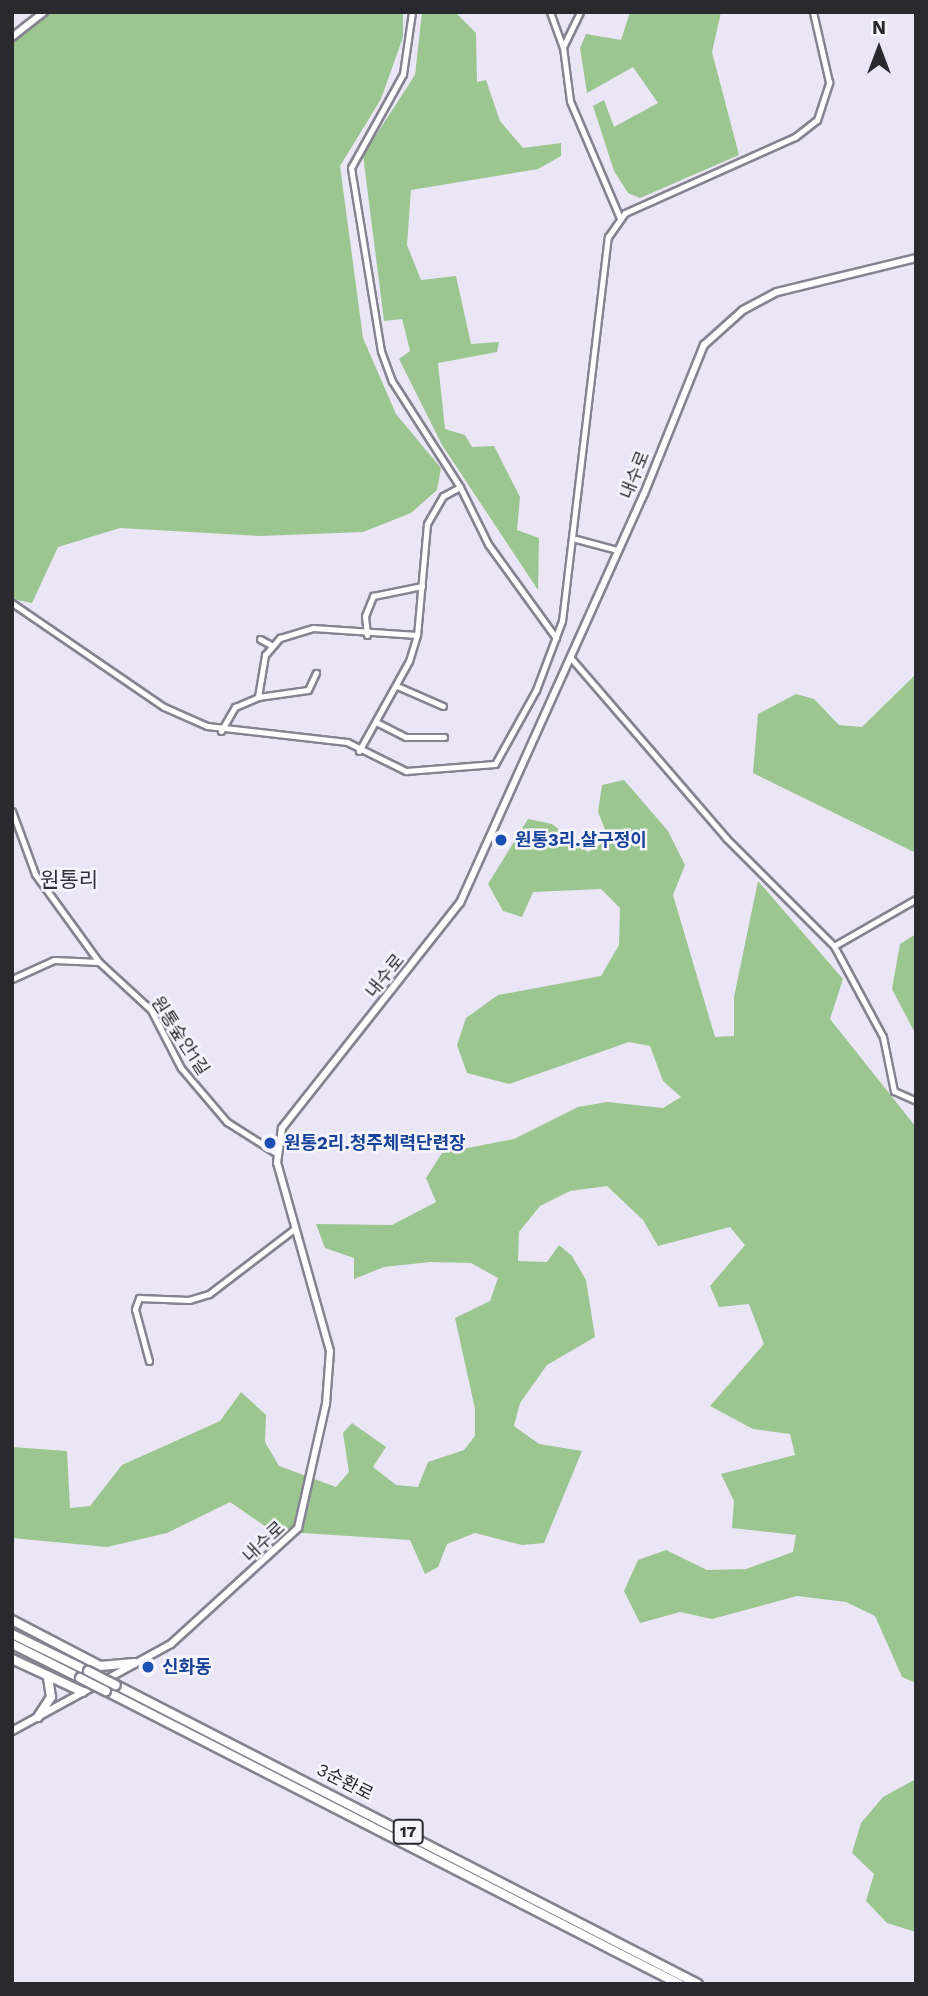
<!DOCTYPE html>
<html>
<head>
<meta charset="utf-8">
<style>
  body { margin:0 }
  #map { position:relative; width:928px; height:1996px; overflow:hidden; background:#eae6f6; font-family:"Work Sans","Noto Sans KR",sans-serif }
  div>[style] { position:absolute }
  .green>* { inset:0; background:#9bc68f }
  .roads { filter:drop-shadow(2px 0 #858390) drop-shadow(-2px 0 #858390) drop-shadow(0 2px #858390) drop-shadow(0 -2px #858390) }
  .minor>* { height:5px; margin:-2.5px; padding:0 2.5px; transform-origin:2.5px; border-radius:2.5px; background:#fff }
  .tertiary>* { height:6px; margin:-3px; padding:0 3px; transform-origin:3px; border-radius:3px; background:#fff }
  .trunk>* { height:8px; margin:-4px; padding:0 4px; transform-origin:4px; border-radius:4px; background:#fff }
  .bridges { filter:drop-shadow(2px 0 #858390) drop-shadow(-2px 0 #858390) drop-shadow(0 2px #858390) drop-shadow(0 -2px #858390) }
  .trunk-bridge>* { height:8px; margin:-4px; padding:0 4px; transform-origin:4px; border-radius:4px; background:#fff }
  .dots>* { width:19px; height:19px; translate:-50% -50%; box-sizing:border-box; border:4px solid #f6f5fe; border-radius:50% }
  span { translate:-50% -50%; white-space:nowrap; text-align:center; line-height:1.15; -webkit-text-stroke:5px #f6f5fe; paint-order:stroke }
  .shield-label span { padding:2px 5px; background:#f6f5fe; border:2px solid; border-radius:5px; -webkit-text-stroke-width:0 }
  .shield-label { font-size:16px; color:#2a292f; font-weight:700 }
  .street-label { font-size:18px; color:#2a292f }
  .transit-label { font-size:18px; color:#164399; font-weight:700 }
  .left { translate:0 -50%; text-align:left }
  .quarter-label { font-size:21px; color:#302e39 }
  .frame { position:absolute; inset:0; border:14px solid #2a292f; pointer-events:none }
  .north { position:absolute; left:844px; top:14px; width:70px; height:70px; -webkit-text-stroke:5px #f6f5fe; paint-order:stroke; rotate:0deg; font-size:19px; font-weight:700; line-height:28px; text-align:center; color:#2a292f }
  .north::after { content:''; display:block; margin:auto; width:24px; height:32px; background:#2a292f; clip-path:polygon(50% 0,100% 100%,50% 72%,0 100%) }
</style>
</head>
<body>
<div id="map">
  <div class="green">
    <i style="clip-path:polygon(51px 12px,403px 12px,403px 37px,381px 99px,340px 166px,363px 338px,396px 414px,441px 468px,437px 490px,411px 513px,363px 532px,260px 536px,120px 528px,58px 547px,32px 603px,12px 599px,12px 43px)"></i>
    <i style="clip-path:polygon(422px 12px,455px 12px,476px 33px,477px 82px,486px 80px,500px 121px,523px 148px,561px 143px,561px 156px,538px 169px,411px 190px,407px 245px,421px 280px,456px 276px,471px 344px,499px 342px,497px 352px,438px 363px,445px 429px,465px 435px,472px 447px,494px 446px,520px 497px,517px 530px,539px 538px,538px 590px,442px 445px,399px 359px,410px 351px,402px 319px,384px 321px,363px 155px,415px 75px)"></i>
    <i style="clip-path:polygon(630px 12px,721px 12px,712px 52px,739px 155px,640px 198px,628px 193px,614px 171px,593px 106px,604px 100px,614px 127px,658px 103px,633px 67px,587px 93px,580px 48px,586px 34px,621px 40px)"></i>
    <i style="clip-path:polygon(916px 674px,916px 853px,753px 773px,758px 714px,796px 694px,814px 699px,839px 725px,862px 727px)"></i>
    <i style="clip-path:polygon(624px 780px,668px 831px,685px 865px,673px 895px,715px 1037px,734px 1036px,734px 997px,758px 881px,843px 979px,830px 1019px,916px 1127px,916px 1683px,902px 1677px,875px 1616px,846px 1602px,797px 1596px,712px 1619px,680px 1612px,640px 1623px,624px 1591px,638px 1560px,666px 1550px,707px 1570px,746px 1569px,793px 1552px,796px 1535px,732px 1528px,734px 1501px,721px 1474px,795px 1455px,790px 1434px,753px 1429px,710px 1406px,764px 1344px,749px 1304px,719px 1307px,710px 1286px,745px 1245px,730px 1227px,658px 1246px,643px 1220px,607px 1186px,570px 1191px,540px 1206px,519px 1232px,518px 1261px,547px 1262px,559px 1245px,572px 1256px,586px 1280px,595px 1337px,547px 1365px,520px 1403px,514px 1426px,539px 1444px,582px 1451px,544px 1543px,522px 1545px,475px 1533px,447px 1544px,438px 1567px,425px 1574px,410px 1540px,272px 1531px,230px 1502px,167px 1533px,107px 1547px,12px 1538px,12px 1447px,67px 1451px,70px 1508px,90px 1506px,122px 1465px,220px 1421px,241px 1392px,266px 1415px,265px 1442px,279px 1466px,336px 1487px,349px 1472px,343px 1433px,352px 1423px,386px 1447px,373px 1467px,396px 1485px,418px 1487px,428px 1462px,464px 1450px,475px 1436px,475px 1409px,455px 1318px,490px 1301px,498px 1278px,471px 1263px,430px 1262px,384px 1267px,354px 1279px,354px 1258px,325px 1248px,316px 1224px,392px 1225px,436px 1202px,426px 1178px,442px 1153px,514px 1139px,578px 1107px,607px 1102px,663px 1108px,681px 1097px,663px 1081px,650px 1046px,629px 1042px,509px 1084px,467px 1073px,457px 1045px,466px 1018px,498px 995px,601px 976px,619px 945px,620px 908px,601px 889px,533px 892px,522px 917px,503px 911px,488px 884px,528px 819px,552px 824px,588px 852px,609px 839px,598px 812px,602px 785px)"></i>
    <i style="clip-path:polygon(916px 934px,916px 1035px,892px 989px,900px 944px)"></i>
    <i style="clip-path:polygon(916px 1779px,916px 1932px,887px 1923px,866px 1901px,874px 1874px,852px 1853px,861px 1823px,883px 1797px)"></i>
  </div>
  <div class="roads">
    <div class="minor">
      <i style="left:412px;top:12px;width:63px;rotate:98.3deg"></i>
      <i style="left:403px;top:74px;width:107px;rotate:119deg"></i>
      <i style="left:351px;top:168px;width:185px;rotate:80.7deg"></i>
      <i style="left:381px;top:351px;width:32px;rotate:70deg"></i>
      <i style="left:392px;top:381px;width:126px;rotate:57.3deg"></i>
      <i style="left:460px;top:487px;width:19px;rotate:152deg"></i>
      <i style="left:443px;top:496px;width:32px;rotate:120deg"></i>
      <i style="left:427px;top:524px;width:111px;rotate:95.1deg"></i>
      <i style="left:550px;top:12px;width:37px;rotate:70deg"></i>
      <i style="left:580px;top:12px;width:39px;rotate:116deg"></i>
      <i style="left:563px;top:47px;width:54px;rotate:82.6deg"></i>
      <i style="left:570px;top:101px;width:127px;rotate:66.9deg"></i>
      <i style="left:460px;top:487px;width:64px;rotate:63.8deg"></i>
      <i style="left:488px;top:544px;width:116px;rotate:54.1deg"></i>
      <i style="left:576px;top:539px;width:42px;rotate:15deg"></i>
      <i style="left:12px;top:603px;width:184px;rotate:34.4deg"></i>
      <i style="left:164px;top:707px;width:47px;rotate:23.8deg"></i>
      <i style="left:207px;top:726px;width:141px;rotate:6.5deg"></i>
      <i style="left:347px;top:742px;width:66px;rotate:26.2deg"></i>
      <i style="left:406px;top:771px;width:89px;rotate:-4.5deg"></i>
      <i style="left:495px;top:764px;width:85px;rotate:-61deg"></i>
      <i style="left:536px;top:690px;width:74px;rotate:-69.4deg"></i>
      <i style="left:562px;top:621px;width:387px;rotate:-83.2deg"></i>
      <i style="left:608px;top:237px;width:29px;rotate:-55deg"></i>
      <i style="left:625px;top:213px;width:186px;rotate:-24.1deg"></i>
      <i style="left:795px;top:137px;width:28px;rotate:-38deg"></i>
      <i style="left:817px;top:120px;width:40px;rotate:-72deg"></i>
      <i style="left:829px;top:82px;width:72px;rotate:-102.9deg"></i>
      <i style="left:367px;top:635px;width:19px;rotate:-96deg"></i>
      <i style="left:365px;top:616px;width:22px;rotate:-68deg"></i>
      <i style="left:373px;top:596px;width:50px;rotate:-11.5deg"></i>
      <i style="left:260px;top:639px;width:13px;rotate:29deg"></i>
      <i style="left:570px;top:657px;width:239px;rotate:49.2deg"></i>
      <i style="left:726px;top:838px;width:153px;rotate:45deg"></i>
      <i style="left:834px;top:946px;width:103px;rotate:61.7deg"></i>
      <i style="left:883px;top:1037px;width:55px;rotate:78.5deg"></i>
      <i style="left:894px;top:1091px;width:24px;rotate:24deg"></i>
      <i style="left:397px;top:686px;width:50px;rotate:23.5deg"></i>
      <i style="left:258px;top:697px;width:50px;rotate:-8deg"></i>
      <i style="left:308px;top:690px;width:19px;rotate:-65deg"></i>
      <i style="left:378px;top:723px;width:31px;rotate:27deg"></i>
      <i style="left:406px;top:737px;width:38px"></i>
      <i style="left:221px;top:731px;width:28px;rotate:-60deg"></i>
      <i style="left:235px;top:707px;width:25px;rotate:-23deg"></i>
      <i style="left:258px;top:697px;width:43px;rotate:-80.5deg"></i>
      <i style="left:265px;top:655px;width:23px;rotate:-49deg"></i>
      <i style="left:280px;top:638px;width:34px;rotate:-17deg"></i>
      <i style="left:313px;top:628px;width:104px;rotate:3.9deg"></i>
      <i style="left:417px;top:635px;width:27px;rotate:107deg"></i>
      <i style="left:409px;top:661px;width:103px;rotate:119.1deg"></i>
      <i style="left:12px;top:811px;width:67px;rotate:69.9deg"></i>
      <i style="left:35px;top:874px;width:109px;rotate:54deg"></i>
      <i style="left:834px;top:946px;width:95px;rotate:-29.8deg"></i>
      <i style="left:12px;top:979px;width:46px;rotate:-24.3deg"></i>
      <i style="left:54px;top:960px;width:45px;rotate:2.5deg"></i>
      <i style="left:99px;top:962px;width:71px;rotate:42.7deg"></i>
      <i style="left:151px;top:1010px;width:65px;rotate:62.7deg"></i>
      <i style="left:181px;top:1068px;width:71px;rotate:49.6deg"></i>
      <i style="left:227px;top:1122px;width:58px;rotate:32.3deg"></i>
      <i style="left:149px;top:1361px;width:54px;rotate:-105.1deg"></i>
      <i style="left:135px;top:1309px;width:12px;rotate:-70deg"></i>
      <i style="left:139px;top:1298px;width:50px;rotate:2.3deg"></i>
      <i style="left:189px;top:1300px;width:21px;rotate:-17deg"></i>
      <i style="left:209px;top:1294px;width:107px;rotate:-37.4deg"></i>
    </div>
    <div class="tertiary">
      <i style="left:12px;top:37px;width:41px;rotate:-38deg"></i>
      <i style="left:12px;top:1731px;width:181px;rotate:-28.7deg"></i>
      <i style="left:171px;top:1644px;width:172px;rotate:-42.4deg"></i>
      <i style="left:298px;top:1528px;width:127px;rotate:-77.3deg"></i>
      <i style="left:326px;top:1404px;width:53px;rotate:-85.7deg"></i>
      <i style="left:330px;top:1351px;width:195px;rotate:-105.7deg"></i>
      <i style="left:277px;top:1163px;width:35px;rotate:-82deg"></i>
      <i style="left:282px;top:1128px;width:287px;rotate:-51.7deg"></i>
      <i style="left:460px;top:903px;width:448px;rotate:-65.8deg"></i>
      <i style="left:644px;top:494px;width:161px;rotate:-68.1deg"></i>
      <i style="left:704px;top:345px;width:52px;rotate:-41.9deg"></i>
      <i style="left:743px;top:310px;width:38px;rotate:-28deg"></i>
      <i style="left:777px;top:292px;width:143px;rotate:-13.7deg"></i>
    </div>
    <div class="trunk">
      <i style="left:12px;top:1620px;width:99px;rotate:27.6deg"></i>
      <i style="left:100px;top:1666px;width:34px;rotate:-5deg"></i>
      <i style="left:12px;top:1634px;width:85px;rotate:26deg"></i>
      <i style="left:12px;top:1644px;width:76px;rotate:26.6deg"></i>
      <i style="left:12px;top:1659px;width:78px;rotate:24.9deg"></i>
      <i style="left:116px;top:1685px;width:654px;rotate:27.19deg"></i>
      <i style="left:106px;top:1691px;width:644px;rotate:27.08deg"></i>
      <i style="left:38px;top:1717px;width:24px;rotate:-57deg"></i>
      <i style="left:51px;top:1697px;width:18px;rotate:-99deg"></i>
    </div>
  </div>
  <div class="bridges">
    <div class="trunk-bridge">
      <i style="left:88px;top:1671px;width:31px;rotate:27deg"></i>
      <i style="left:80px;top:1678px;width:29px;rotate:27deg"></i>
    </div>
  </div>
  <div class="dots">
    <i style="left:501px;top:840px;background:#1a4fb4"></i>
    <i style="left:270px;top:1143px;background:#1a4fb4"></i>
    <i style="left:148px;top:1667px;background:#1a4fb4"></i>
  </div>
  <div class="shield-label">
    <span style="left:408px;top:1832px">17</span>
  </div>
  <div class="street-label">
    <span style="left:635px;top:475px;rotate:-68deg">내수로</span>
    <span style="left:385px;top:976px;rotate:-51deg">내수로</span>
    <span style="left:180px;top:1036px;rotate:57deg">원통숲안1길</span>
    <span style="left:264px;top:1542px;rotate:-43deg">내수로</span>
    <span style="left:345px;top:1782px;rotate:27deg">3순환로</span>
  </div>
  <div class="transit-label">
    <span class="left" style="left:515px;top:840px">원통3리.살구정이</span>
    <span class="left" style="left:284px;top:1143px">원통2리.청주체력단련장</span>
    <span class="left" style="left:162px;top:1667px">신화동</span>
  </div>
  <div class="quarter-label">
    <span style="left:69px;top:880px">원통리</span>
  </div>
  <div class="frame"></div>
  <div class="north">N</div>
</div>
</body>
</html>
